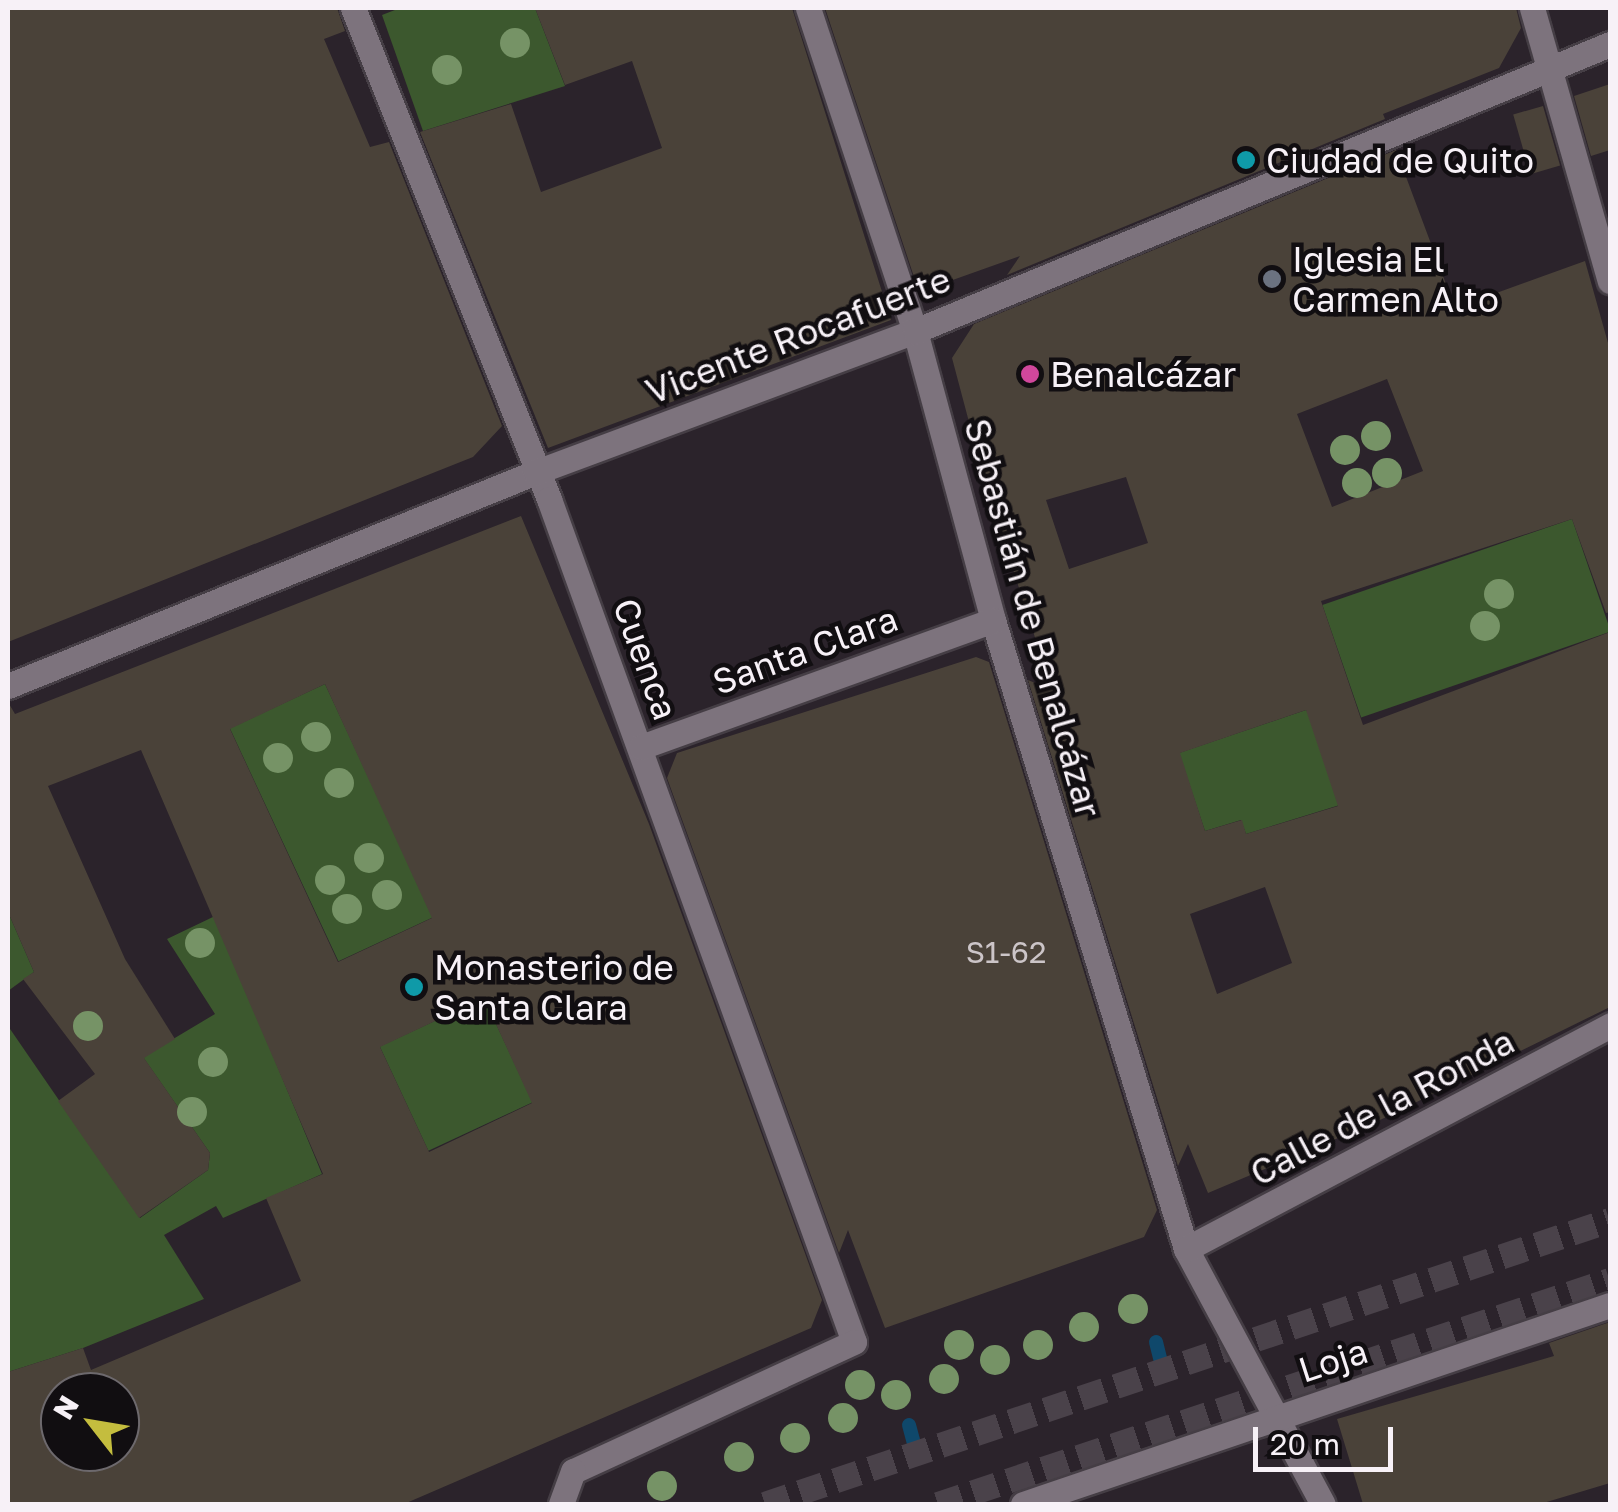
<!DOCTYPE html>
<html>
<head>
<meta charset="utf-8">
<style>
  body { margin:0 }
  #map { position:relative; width:1618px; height:1512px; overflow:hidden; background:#2b232b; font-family:"Golos Text",sans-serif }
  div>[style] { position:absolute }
  .green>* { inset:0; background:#3c582e; transform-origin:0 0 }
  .stream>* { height:14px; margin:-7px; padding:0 7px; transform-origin:7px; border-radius:7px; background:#0f486b }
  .building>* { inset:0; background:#4a4239; transform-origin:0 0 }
  .major-tunnel>* { height:25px; margin-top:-12.5px; transform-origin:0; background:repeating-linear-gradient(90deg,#4a424a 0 25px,transparent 0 37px) }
  .roads { filter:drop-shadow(2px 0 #453e45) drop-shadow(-2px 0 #453e45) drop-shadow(0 2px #453e45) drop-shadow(0 -2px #453e45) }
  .minor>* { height:25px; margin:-12.5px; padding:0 12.5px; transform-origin:12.5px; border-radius:12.5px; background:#7d737d }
  .trees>* { width:30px; height:30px; margin:-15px; border-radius:50%; background:#769366 }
  .dots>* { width:28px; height:28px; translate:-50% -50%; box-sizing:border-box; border:5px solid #110e11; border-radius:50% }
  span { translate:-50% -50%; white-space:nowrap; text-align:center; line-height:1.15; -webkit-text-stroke:9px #110e11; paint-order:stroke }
  .number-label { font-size:30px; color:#ccc5c8 }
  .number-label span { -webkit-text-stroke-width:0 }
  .poi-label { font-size:35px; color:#f7f1f7 }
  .left { translate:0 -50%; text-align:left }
  .street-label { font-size:35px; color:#f7f1f7 }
  .frame { position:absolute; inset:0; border:10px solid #f7f1f7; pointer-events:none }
  .north { position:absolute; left:40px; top:1372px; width:100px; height:100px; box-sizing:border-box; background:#110e11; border:2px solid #6d696d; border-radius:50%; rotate:301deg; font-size:28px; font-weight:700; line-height:40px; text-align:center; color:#f7f1f7 }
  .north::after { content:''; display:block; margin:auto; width:35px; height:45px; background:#c4bd3e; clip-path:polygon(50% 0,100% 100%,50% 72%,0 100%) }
  .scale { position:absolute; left:1253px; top:1427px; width:140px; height:45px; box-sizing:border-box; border:5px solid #f7f1f7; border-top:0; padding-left:12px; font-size:30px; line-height:35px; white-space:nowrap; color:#f7f1f7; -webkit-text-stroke:8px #110e11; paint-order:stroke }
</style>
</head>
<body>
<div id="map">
  <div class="green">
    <i style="clip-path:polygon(400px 8px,535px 8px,565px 86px,423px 131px,382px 15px)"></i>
    <i style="left:1572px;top:519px;width:119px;height:264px;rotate:71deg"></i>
    <i style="left:325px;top:684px;width:257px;height:105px;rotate:65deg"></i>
    <i style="clip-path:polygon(1306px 710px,1369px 796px,1246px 834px,1241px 820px,1205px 831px,1179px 753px)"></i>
    <i style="clip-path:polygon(8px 912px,34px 972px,8px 991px)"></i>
    <i style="clip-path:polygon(215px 916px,322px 1174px,223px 1218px,216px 1206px,164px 1235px,204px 1299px,83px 1348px,8px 1372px,8px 1026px,140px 1218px,208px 1170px,210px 1153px,143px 1057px,215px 1014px,167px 939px)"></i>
    <i style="left:484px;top:998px;width:115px;height:115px;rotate:65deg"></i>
  </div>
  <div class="stream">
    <i style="left:1156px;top:1342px;width:21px;rotate:76deg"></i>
    <i style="left:909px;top:1425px;width:23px;rotate:75deg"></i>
  </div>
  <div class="building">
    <i style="clip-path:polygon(8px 8px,337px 8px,345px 31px,324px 39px,370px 147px,389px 142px,502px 426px,473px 457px,8px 642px)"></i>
    <i style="clip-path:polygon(535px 8px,792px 8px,891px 320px,548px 448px,420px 132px,511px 104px,541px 192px,662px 148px,632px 61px,565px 85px)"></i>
    <i style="clip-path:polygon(825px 8px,1516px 8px,1521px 28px,1499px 68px,1383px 114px,1385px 119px,1007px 275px,1020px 256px,919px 292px)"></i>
    <i style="clip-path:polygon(1610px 84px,1610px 150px,1591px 156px,1574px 96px)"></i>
    <i style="left:1543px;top:106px;width:62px;height:31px;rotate:74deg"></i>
    <i style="clip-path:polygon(evenodd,1396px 150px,1455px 308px,1585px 261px,1610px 350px,1610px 612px,1606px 613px,1572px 519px,1321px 601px,1363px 725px,1610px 632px,1610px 1007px,1376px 1122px,1208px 1193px,1188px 1144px,1178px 1166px,1028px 680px,1052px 690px,986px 486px,952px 358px,974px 324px,1396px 150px,1387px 379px,1423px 471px,1332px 507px,1297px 414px,1387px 379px,1396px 150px,1126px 477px,1148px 543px,1069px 569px,1046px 500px,1126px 477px,1396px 150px,1306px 710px,1338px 806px,1246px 834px,1242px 820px,1205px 831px,1180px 753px,1306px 710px,1396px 150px,1265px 887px,1292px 963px,1217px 994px,1190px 914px,1265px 887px)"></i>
    <i style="clip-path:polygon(evenodd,521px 516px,649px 824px,822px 1300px,811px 1328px,404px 1504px,8px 1504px,8px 1372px,83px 1348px,91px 1370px,301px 1281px,266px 1198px,323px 1174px,141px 750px,48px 786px,125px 959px,175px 1039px,144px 1058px,210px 1153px,208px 1170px,139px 1218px,58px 1101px,95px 1074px,23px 979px,34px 972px,8px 912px,8px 702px,15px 714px,521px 516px,325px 684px,432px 918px,338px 962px,230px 729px,325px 684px,521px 516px,484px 998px,532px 1103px,429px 1152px,380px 1047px,484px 998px,521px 516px,60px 1392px,120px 1392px,120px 1452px,60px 1452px,60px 1392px)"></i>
    <i style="clip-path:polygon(976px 657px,989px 662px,1157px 1210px,1144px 1237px,885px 1328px,848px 1230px,839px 1253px,667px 778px,677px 753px)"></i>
    <i style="clip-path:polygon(1610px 1322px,1610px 1483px,1540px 1504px,1363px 1504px,1337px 1419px,1554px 1356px,1549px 1343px)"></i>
  </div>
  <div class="major-tunnel">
    <i style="left:765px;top:1504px;width:891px;rotate:-18.58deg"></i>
    <i style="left:938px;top:1504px;width:708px;rotate:-18.43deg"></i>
  </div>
  <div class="roads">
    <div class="minor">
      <i style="left:353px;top:8px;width:529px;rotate:68.24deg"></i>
      <i style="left:549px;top:499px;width:896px;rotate:70.11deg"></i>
      <i style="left:854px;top:1342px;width:309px;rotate:155.3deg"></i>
      <i style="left:573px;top:1471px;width:35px;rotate:110deg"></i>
      <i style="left:808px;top:8px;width:340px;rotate:71.7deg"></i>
      <i style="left:915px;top:331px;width:299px;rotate:74.9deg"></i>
      <i style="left:993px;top:620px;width:658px;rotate:72.94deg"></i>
      <i style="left:1186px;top:1249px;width:289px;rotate:61.8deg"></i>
      <i style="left:1532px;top:8px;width:284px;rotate:74.1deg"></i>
      <i style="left:8px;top:686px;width:570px;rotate:-22.06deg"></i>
      <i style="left:536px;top:472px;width:404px;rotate:-20.4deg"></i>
      <i style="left:915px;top:331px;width:752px;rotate:-22.44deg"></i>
      <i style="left:641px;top:747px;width:374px;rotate:-19.8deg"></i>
      <i style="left:1186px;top:1249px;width:480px;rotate:-27.8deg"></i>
      <i style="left:1023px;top:1504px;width:620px;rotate:-18.73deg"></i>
    </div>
  </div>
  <div class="trees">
    <i style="left:515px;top:43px"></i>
    <i style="left:447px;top:70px"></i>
    <i style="left:1376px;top:436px"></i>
    <i style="left:1345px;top:450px"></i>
    <i style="left:1387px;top:473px"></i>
    <i style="left:1357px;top:483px"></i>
    <i style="left:1499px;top:594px"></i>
    <i style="left:1485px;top:626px"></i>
    <i style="left:316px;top:737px"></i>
    <i style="left:278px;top:758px"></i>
    <i style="left:339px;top:783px"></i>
    <i style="left:369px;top:858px"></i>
    <i style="left:330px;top:880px"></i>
    <i style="left:387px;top:895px"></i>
    <i style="left:347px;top:909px"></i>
    <i style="left:200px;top:943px"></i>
    <i style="left:88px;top:1026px"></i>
    <i style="left:213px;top:1062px"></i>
    <i style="left:192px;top:1112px"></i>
    <i style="left:1133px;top:1309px"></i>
    <i style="left:1084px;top:1327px"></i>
    <i style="left:959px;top:1345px"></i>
    <i style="left:1038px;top:1345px"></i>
    <i style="left:995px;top:1360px"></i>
    <i style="left:944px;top:1379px"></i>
    <i style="left:860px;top:1385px"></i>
    <i style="left:896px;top:1395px"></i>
    <i style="left:843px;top:1418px"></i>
    <i style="left:795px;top:1438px"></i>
    <i style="left:739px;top:1457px"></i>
    <i style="left:662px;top:1486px"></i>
  </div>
  <div class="dots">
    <i style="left:1246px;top:160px;background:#0f9aa8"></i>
    <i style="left:1272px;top:279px;background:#6b7280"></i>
    <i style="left:1030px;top:374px;background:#d1479c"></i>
    <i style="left:414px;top:987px;background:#0f9aa8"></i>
  </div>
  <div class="number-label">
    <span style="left:1006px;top:952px">S1-62</span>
  </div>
  <div class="poi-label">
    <span class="left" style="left:1266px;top:160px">Ciudad de Quito</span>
    <span class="left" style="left:1292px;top:279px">Iglesia El<br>Carmen Alto</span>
    <span class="left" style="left:1050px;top:374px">Benalcázar</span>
    <span class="left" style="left:434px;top:987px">Monasterio de<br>Santa Clara</span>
  </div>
  <div class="street-label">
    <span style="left:798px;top:335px;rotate:-21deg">Vicente Rocafuerte</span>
    <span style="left:1033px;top:618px;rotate:74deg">Sebastián de Benalcázar</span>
    <span style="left:805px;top:650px;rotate:-20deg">Santa Clara</span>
    <span style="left:646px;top:659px;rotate:70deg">Cuenca</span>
    <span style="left:1382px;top:1107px;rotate:-28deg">Calle de la Ronda</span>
    <span style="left:1333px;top:1360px;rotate:-18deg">Loja</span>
  </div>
  <div class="frame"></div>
  <div class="north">N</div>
  <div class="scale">20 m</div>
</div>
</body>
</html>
